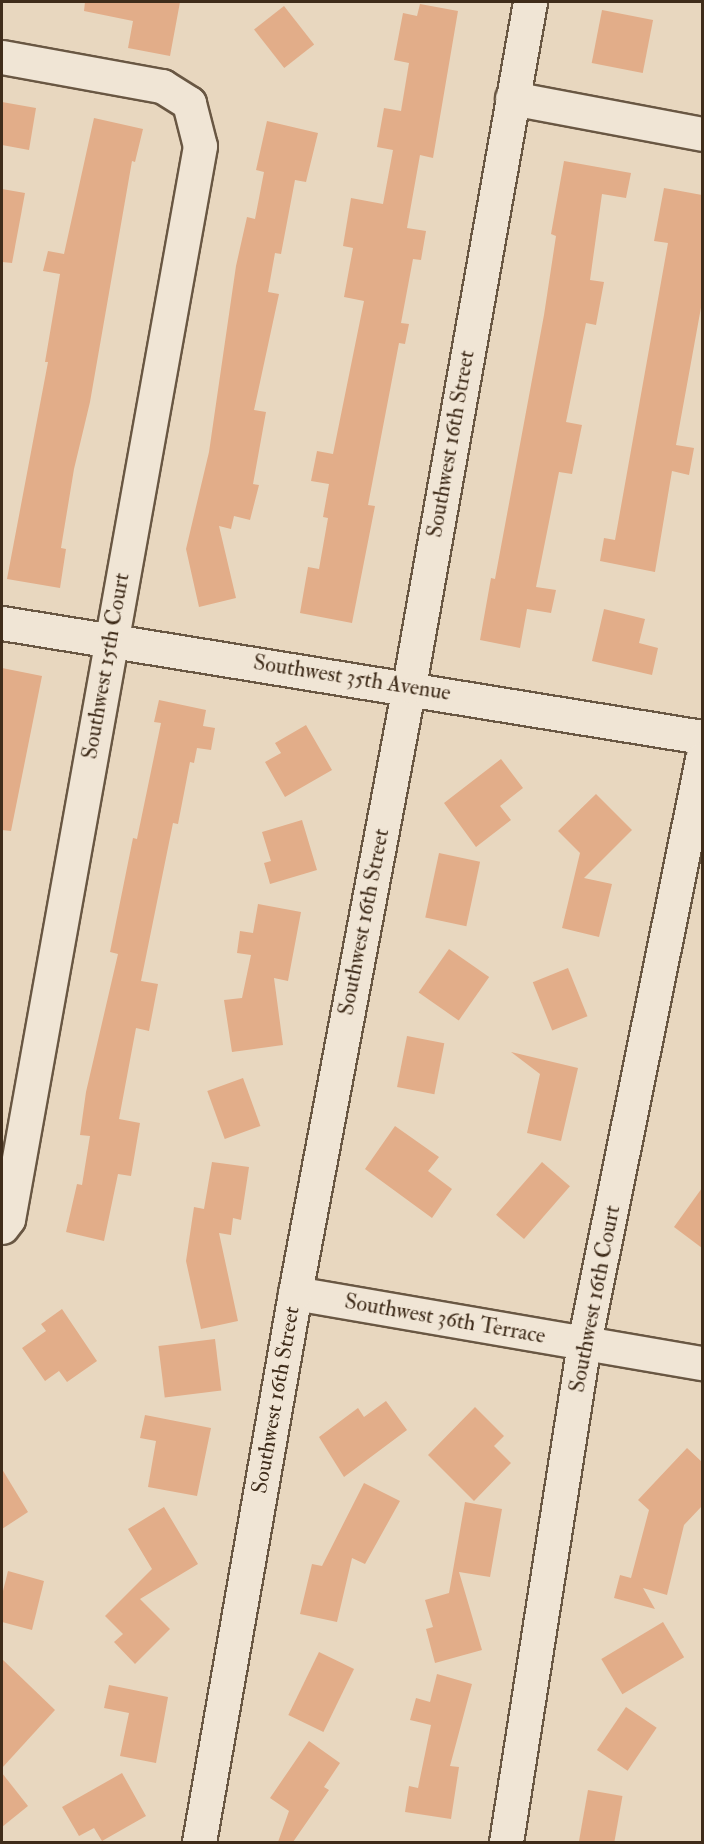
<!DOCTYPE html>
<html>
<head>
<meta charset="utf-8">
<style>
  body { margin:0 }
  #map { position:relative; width:704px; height:1844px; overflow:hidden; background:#e8d7bf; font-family:"IM FELL Double Pica",serif }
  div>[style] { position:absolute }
  .building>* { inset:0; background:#e2ad89; transform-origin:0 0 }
  .roads { filter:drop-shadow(2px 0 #695743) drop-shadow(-2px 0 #695743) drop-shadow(0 2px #695743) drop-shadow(0 -2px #695743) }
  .minor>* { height:33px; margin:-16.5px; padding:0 16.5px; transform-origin:16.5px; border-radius:16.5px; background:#f0e5d5 }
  span { translate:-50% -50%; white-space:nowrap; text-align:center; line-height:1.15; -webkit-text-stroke:4.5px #f0e5d5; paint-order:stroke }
  .street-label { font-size:22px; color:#3f2c1a }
  .frame { position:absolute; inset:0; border:3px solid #3f2c1a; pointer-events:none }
</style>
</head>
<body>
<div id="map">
  <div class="building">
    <i style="clip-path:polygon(85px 2px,180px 2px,170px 56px,128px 48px,133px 21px,84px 11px)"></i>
    <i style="clip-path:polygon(420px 4px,458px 11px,433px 158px,420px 155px,407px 228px,426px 231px,421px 260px,413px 259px,401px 323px,409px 324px,405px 344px,399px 343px,368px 505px,375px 506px,352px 623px,300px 613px,308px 567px,319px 569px,328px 518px,323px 517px,329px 484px,311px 481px,317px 451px,333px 454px,364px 301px,344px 297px,353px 248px,343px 246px,351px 198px,383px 204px,393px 150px,377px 147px,384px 108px,401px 111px,409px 63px,394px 60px,403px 13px,417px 16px)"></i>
    <i style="left:284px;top:6px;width:49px;height:38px;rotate:52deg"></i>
    <i style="left:602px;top:10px;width:52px;height:54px;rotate:11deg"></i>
    <i style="clip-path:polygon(2px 102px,36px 108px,29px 150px,2px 145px)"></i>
    <i style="clip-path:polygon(94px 118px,143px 129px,135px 162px,132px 161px,90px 402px,74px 469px,61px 548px,66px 549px,60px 588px,7px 579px,48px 362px,45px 362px,60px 274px,43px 271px,48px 251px,64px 254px)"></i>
    <i style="clip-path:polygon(267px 121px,318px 133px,306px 182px,295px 180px,281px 254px,275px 253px,268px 292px,279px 294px,254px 410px,266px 412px,253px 484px,259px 485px,250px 520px,234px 516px,231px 529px,219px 526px,236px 598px,199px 607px,186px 549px,209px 452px,236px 266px,247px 217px,255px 219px,264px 172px,256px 170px)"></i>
    <i style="clip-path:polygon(564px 161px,631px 173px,626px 198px,602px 194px,590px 280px,604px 282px,596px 325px,586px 323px,566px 422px,582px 425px,572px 474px,559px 472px,536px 587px,556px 590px,551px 613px,527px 609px,520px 648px,480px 640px,491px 578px,495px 579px,544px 315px,556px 236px,551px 234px)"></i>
    <i style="clip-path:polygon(664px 188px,702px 195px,702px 302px,676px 445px,694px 448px,689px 475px,672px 471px,655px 572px,600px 561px,604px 538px,615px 540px,668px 243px,654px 241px)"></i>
    <i style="clip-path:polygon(2px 189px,25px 193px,12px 263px,2px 262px)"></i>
    <i style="clip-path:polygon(604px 609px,645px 619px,639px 643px,658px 648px,652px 675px,592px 661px)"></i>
    <i style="clip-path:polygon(2px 668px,42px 676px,11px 831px,2px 830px)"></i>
    <i style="clip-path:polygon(159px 700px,206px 710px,203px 726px,215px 728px,211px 750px,197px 748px,194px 763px,190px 762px,178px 824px,173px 823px,141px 981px,158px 984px,149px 1031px,136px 1028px,119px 1119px,140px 1123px,131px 1176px,118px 1174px,104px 1241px,66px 1232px,77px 1184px,82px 1185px,90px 1136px,80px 1135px,86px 1092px,118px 954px,110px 952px,133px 838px,137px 839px,161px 723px,154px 722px)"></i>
    <i style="clip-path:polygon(306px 725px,332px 770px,285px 797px,265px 762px,281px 753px,275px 743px)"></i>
    <i style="clip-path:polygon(501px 759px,523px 788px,500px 806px,511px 820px,476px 847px,444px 803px)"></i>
    <i style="clip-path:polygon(596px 794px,632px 830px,584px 878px,612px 884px,599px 937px,562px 928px,580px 853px,558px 831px)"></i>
    <i style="clip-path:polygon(302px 820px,317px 870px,270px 884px,264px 863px,271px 861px,262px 832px)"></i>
    <i style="left:439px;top:853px;width:42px;height:66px;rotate:12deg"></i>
    <i style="clip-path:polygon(258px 904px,301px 912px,288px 981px,274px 978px,283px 1045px,232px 1052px,224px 1000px,242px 998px,251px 955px,237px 953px,240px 931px,253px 933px)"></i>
    <i style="left:449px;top:949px;width:49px;height:53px;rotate:35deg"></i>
    <i style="left:568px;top:968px;width:52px;height:38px;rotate:68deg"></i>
    <i style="left:407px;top:1036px;width:38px;height:52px;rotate:11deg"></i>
    <i style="clip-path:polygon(511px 1052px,578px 1068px,561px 1141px,527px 1133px,540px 1074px)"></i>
    <i style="left:243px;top:1078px;width:51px;height:38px;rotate:70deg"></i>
    <i style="clip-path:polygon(395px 1126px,439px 1157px,428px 1171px,452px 1189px,432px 1218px,365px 1169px)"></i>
    <i style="clip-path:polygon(212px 1162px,249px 1167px,241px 1220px,233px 1218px,231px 1235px,219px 1233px,238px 1321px,201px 1329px,186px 1261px,194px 1207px,204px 1209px)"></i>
    <i style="left:542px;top:1162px;width:37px;height:70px;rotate:41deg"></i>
    <i style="clip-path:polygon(702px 1188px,702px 1248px,674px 1227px)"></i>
    <i style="clip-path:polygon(62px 1309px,97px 1361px,67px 1382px,59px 1371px,45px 1381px,22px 1348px,46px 1331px,41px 1324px)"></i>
    <i style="left:215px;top:1339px;width:52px;height:57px;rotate:83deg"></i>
    <i style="clip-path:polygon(386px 1401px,407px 1430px,344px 1477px,319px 1437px,358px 1408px,364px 1417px)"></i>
    <i style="clip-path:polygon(475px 1407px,504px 1436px,494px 1446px,511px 1463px,474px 1501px,428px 1455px)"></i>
    <i style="clip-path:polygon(145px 1415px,211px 1428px,197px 1496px,148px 1487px,156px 1441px,140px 1438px)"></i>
    <i style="clip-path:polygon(687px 1448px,702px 1462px,702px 1506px,684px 1525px,667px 1595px,643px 1588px,655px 1609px,614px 1598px,620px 1575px,631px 1578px,649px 1510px,638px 1500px)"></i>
    <i style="clip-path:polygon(2px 1469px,28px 1512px,2px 1529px)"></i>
    <i style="clip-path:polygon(364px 1483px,400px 1501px,365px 1564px,352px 1558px,337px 1622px,300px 1614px,312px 1564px,322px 1566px)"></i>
    <i style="clip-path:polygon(465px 1502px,502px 1509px,490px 1577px,459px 1572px,482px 1650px,435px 1663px,426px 1629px,433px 1627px,425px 1600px,449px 1593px)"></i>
    <i style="clip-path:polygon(164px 1507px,198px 1564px,140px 1599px,170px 1629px,135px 1664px,114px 1642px,123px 1634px,105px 1616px,152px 1569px,128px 1529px)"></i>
    <i style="clip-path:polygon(8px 1571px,44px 1581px,32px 1630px,2px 1622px,2px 1595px)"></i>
    <i style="left:663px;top:1622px;width:41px;height:72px;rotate:59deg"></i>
    <i style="left:319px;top:1652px;width:39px;height:70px;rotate:26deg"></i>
    <i style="clip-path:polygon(2px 1659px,55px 1710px,2px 1768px)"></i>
    <i style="clip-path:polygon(437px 1674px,472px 1684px,450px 1766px,459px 1767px,451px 1819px,405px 1812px,409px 1786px,418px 1788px,431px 1725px,410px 1720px,416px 1698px,430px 1702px)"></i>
    <i style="clip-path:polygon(109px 1685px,168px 1697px,156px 1763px,120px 1756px,129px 1713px,104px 1708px)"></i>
    <i style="left:626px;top:1707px;width:37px;height:52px;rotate:34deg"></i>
    <i style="clip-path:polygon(309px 1741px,340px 1763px,324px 1787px,329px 1790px,293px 1842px,278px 1842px,289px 1811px,270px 1798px)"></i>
    <i style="clip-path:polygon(2px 1773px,28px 1806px,2px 1827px)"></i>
    <i style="clip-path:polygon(122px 1773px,146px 1816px,102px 1841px,94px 1828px,79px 1836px,62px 1807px)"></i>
    <i style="left:588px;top:1790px;width:35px;height:53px;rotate:10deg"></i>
  </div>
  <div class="roads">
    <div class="minor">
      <i style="left:2px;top:57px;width:163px;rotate:10.3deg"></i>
      <i style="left:162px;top:86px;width:32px;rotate:32deg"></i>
      <i style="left:189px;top:103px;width:44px;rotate:75.7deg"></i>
      <i style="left:200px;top:146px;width:1090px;rotate:100.14deg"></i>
      <i style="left:8px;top:1219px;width:10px;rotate:127deg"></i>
      <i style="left:512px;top:98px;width:193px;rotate:10.7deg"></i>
      <i style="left:2px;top:623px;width:709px;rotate:9.25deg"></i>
      <i style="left:295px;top:1293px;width:413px;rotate:9.8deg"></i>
      <i style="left:199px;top:1842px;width:557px;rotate:-80.08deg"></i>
      <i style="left:295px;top:1293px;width:618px;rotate:-79.36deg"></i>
      <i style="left:409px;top:686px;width:695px;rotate:-79.97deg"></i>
      <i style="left:506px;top:1842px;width:505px;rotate:-81.12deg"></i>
      <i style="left:584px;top:1343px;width:596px;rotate:-78.58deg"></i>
    </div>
  </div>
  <div class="street-label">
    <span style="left:451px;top:444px;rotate:-80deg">Southwest 16th Street</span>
    <span style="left:106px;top:666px;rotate:-80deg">Southwest 15th Court</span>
    <span style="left:352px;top:678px;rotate:9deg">Southwest 35th Avenue</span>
    <span style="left:364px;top:922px;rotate:-79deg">Southwest 16th Street</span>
    <span style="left:595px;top:1299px;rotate:-79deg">Southwest 16th Court</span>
    <span style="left:445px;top:1319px;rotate:10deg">Southwest 36th Terrace</span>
    <span style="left:276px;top:1400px;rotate:-80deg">Southwest 16th Street</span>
  </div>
  <div class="frame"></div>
</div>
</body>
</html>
